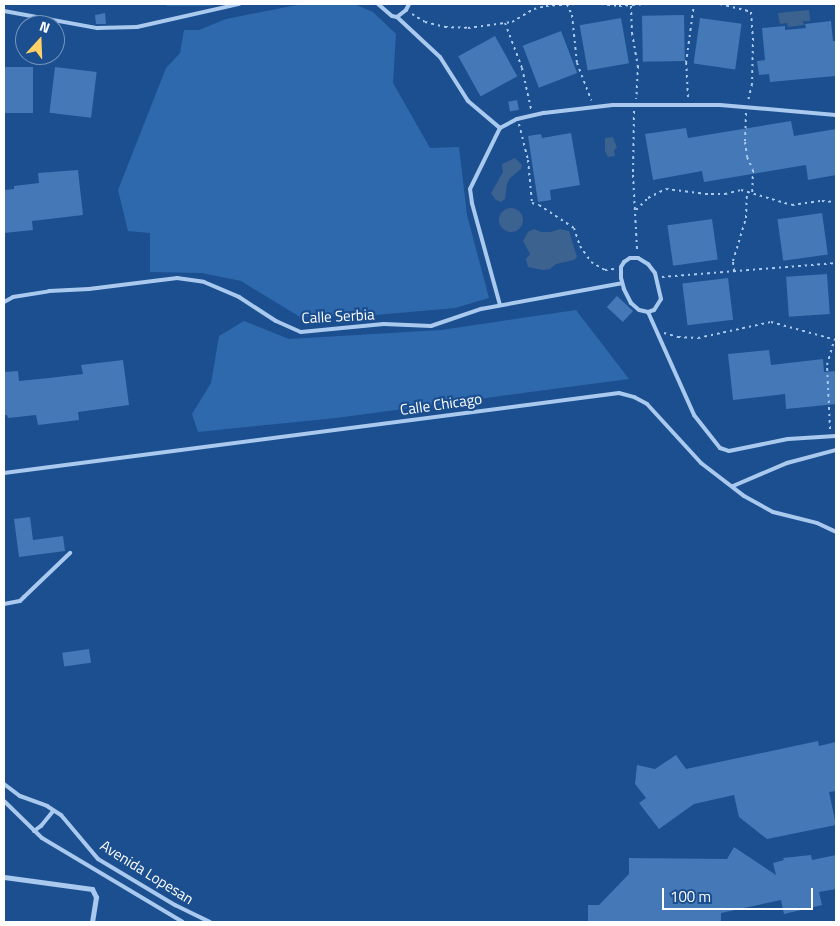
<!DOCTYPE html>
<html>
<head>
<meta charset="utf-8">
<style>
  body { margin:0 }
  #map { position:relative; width:840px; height:926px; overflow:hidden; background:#1b4f8f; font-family:"Titillium Web",sans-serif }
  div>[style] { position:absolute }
  .green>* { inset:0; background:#2e69ad }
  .water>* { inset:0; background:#3c6290 }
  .round { border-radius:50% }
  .building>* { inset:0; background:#4478b7; transform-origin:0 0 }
  .path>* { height:2px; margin-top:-1px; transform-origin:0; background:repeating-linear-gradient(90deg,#a9c9ee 0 2.5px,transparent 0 6.5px) }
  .lane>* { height:4px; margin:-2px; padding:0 2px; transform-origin:2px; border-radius:2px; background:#a9c9ee }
  .street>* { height:5px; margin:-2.5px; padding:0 2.5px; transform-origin:2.5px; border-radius:2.5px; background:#a9c9ee }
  span { translate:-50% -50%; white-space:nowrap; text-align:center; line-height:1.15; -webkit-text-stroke:4.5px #1b4f8f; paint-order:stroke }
  .street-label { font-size:15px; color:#fff }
  .frame { position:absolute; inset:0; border:5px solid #fff; pointer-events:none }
  .north { position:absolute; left:15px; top:15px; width:50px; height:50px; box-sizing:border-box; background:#1b4f8f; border:1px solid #7695bc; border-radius:50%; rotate:20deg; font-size:14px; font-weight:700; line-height:20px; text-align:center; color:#fff }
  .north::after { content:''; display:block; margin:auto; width:18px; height:22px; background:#ffd166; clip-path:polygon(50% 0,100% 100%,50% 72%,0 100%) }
  .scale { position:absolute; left:662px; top:888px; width:151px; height:22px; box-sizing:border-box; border:2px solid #fff; border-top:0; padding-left:6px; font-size:15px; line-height:18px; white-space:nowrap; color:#fff; -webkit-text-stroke:4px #1b4f8f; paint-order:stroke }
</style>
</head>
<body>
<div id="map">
  <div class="green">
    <i style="clip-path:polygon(165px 4px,222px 4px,209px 6px,167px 6px)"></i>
    <i style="clip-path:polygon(302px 4px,354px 4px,373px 12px,396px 34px,393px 83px,430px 148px,459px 147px,467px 215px,489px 298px,455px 308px,364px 316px,300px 317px,241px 281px,202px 273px,150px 272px,150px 233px,128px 231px,118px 190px,166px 68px,180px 53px,184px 30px,199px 30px,226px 19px)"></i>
    <i style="clip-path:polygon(576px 310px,629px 379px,336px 418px,198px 432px,192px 414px,211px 383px,219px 336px,244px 321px,289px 339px,441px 330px)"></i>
  </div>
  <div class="water">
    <i style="clip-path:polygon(809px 10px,810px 21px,803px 21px,804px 25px,788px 27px,787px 23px,780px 24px,778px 13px)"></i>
    <i style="clip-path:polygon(613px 137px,617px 148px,614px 150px,615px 156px,608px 157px,605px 151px,605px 138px)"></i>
    <i style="clip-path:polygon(515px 158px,522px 165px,521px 169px,510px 178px,507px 184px,505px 199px,501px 202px,496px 200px,491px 193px,503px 172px,502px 164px)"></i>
    <i class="round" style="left:499px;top:208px;width:24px;height:24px"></i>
    <i style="clip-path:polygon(534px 229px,541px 232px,551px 232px,560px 229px,569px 231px,577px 257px,574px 260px,556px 264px,550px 269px,543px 270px,528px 267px,526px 259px,530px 254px,523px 241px,528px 232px)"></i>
  </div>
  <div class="building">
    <i style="clip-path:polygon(105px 13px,106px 24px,96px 24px,95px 15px)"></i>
    <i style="left:684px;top:15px;width:46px;height:42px;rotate:89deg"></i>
    <i style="left:621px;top:18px;width:46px;height:42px;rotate:80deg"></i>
    <i style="left:700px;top:18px;width:42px;height:46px;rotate:8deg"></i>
    <i style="clip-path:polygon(831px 21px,833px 41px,836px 41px,835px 76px,770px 82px,769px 74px,759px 75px,757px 61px,765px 60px,762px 28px,785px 26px,785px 30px,806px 28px,805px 24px)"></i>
    <i style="left:561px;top:31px;width:45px;height:41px;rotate:69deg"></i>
    <i style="left:495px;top:36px;width:46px;height:42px;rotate:61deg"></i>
    <i style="left:4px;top:67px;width:29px;height:46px"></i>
    <i style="left:55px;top:67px;width:42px;height:46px;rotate:7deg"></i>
    <i style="left:517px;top:100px;width:10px;height:9px;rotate:79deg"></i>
    <i style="clip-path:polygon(791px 121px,794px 136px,836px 129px,836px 175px,808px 180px,806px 165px,704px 182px,702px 171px,653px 180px,645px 134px,686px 128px,688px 138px)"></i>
    <i style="clip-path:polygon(571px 133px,580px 185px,550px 190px,551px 200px,538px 202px,528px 136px,541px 134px,542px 138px)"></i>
    <i style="clip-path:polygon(78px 170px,83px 215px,32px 221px,33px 230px,4px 233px,4px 190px,14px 189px,14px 186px,39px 183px,38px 173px)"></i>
    <i style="left:822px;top:213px;width:42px;height:45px;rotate:82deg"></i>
    <i style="left:712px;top:219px;width:41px;height:45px;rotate:82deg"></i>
    <i style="left:827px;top:274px;width:40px;height:41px;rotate:86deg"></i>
    <i style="left:728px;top:278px;width:42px;height:46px;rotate:83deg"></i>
    <i style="left:617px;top:296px;width:22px;height:15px;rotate:43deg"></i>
    <i style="clip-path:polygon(769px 350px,771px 365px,823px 359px,824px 372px,836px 371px,836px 404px,786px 409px,785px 394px,733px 400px,728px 354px)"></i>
    <i style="clip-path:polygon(123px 360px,129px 405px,78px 412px,79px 420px,38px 425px,36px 415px,8px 418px,7px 415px,4px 415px,4px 372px,18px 371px,19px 381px,49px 378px,83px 374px,81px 365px)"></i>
    <i style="clip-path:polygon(30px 517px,33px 540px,63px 536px,65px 551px,19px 557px,14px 519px)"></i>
    <i style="left:89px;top:649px;width:14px;height:27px;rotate:82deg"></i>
    <i style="clip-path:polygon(818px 741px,819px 746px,836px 742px,836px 791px,829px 792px,836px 825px,767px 839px,739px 817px,734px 795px,694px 804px,659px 829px,639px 803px,646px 798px,635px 784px,637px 765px,655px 769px,676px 755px,686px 769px)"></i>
    <i style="clip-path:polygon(734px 847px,776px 875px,773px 863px,784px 860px,783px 858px,811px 855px,812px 860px,836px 855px,836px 889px,819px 892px,822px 905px,784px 914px,781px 900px,721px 913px,721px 922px,588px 922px,588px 905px,599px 905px,629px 874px,629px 858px,727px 859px)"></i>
  </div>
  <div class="path">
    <i style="left:567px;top:4px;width:12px;rotate:66deg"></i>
    <i style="left:572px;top:15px;width:48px;rotate:84.1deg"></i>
    <i style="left:577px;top:63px;width:40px;rotate:69deg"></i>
    <i style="left:601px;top:4px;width:18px;rotate:6deg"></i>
    <i style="left:619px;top:6px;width:28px;rotate:-4deg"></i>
    <i style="left:720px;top:4px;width:32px;rotate:14deg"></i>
    <i style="left:751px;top:12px;width:26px;rotate:86deg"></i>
    <i style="left:753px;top:38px;width:46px;rotate:91.2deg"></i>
    <i style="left:752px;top:84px;width:17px;rotate:103deg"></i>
    <i style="left:631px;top:6px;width:27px;rotate:88deg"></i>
    <i style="left:632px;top:33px;width:34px;rotate:80deg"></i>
    <i style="left:638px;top:66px;width:33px;rotate:93deg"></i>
    <i style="left:412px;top:14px;width:15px;rotate:32deg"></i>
    <i style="left:425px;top:22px;width:21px;rotate:14deg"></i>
    <i style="left:445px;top:27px;width:23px;rotate:2deg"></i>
    <i style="left:468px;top:28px;width:44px;rotate:-7.8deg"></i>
    <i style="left:512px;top:22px;width:26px;rotate:-31deg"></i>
    <i style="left:534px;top:9px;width:12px;rotate:-14deg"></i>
    <i style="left:546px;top:6px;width:29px;rotate:-4deg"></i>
    <i style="left:505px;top:23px;width:48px;rotate:69.3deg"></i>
    <i style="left:522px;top:68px;width:42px;rotate:77.6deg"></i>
    <i style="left:688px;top:97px;width:34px;rotate:-93deg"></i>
    <i style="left:686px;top:63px;width:60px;rotate:-82.3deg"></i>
    <i style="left:634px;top:111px;width:64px;rotate:90.9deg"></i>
    <i style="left:633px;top:175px;width:75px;rotate:86.9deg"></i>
    <i style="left:746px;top:113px;width:29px;rotate:92deg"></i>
    <i style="left:745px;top:142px;width:15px;rotate:82deg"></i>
    <i style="left:747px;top:157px;width:14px;rotate:65deg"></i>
    <i style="left:753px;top:170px;width:23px;rotate:92deg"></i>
    <i style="left:519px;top:124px;width:37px;rotate:76deg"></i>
    <i style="left:528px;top:160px;width:43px;rotate:84.7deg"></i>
    <i style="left:532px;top:203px;width:7px;rotate:16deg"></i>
    <i style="left:539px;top:205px;width:42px;rotate:33.3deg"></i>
    <i style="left:574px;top:228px;width:19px;rotate:72deg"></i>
    <i style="left:580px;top:246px;width:19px;rotate:55deg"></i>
    <i style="left:591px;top:262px;width:16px;rotate:30deg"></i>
    <i style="left:605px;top:270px;width:9px;rotate:-6deg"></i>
    <i style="left:636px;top:210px;width:17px;rotate:-45deg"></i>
    <i style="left:648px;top:198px;width:20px;rotate:-27deg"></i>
    <i style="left:666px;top:189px;width:39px;rotate:7deg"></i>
    <i style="left:705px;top:194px;width:20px"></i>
    <i style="left:725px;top:194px;width:16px;rotate:-14deg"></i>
    <i style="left:741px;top:190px;width:53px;rotate:16.4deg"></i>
    <i style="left:792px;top:205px;width:30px;rotate:-8deg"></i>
    <i style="left:822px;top:201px;width:14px;rotate:4deg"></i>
    <i style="left:734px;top:271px;width:10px;rotate:-96deg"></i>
    <i style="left:733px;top:261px;width:45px;rotate:-73.2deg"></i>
    <i style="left:746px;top:218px;width:26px;rotate:-88deg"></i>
    <i style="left:662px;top:277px;width:175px;rotate:-4.6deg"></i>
    <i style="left:664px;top:333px;width:15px;rotate:16deg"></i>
    <i style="left:678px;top:337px;width:20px;rotate:3deg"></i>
    <i style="left:698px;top:338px;width:75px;rotate:-12.4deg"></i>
    <i style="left:771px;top:322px;width:67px;rotate:15.5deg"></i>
    <i style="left:830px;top:429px;width:64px;rotate:-92.7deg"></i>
    <i style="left:827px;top:365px;width:26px;rotate:-74deg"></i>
  </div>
  <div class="lane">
    <i style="left:378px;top:4px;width:18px;rotate:41deg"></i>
    <i style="left:392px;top:16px;width:5px;rotate:11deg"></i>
    <i style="left:397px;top:17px;width:11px;rotate:-38deg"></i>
    <i style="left:406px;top:10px;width:7px;rotate:-63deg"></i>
    <i style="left:4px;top:11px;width:95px;rotate:10.4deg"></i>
    <i style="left:97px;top:28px;width:40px;rotate:-1.4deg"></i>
    <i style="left:137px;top:27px;width:105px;rotate:-12.7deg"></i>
    <i style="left:397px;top:17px;width:59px;rotate:42.9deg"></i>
    <i style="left:440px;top:57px;width:52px;rotate:57.5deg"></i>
    <i style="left:468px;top:101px;width:42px;rotate:40.2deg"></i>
    <i style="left:630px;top:258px;width:8px"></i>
    <i style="left:638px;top:258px;width:12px;rotate:31deg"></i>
    <i style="left:648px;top:264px;width:11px;rotate:52deg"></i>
    <i style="left:655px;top:273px;width:27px;rotate:77deg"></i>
    <i style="left:661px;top:299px;width:13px;rotate:122deg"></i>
    <i style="left:654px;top:310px;width:6px;rotate:162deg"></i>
    <i style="left:648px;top:312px;width:9px;rotate:-167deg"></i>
    <i style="left:639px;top:310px;width:11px;rotate:-139deg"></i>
    <i style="left:631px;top:303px;width:16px;rotate:-117deg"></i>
    <i style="left:624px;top:289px;width:11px;rotate:-105deg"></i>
    <i style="left:621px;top:278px;width:11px;rotate:-90deg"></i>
    <i style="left:621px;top:267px;width:6px;rotate:-59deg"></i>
    <i style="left:624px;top:262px;width:7px;rotate:-34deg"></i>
    <i style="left:4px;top:302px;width:10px;rotate:-29deg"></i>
    <i style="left:13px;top:297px;width:36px;rotate:-9deg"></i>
    <i style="left:49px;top:291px;width:40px;rotate:-2.9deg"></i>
    <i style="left:89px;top:289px;width:89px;rotate:-7.1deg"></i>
    <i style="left:177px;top:278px;width:27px;rotate:8deg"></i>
    <i style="left:204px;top:282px;width:38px;rotate:23deg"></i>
    <i style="left:239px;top:297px;width:44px;rotate:33deg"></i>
    <i style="left:276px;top:321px;width:27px;rotate:24deg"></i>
    <i style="left:301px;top:332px;width:83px;rotate:-5.5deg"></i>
    <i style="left:384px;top:324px;width:47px;rotate:2.4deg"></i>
    <i style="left:431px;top:326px;width:53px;rotate:-18.8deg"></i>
    <i style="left:481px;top:309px;width:143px;rotate:-10.4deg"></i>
    <i style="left:500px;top:305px;width:106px;rotate:-105.4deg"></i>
    <i style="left:472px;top:203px;width:14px;rotate:-98deg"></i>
    <i style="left:470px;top:189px;width:68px;rotate:-63.8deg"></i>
    <i style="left:500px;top:128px;width:19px;rotate:-28deg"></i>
    <i style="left:517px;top:119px;width:28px;rotate:-13deg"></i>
    <i style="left:544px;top:113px;width:69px;rotate:-6.6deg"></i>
    <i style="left:613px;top:105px;width:107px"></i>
    <i style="left:720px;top:105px;width:116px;rotate:4.9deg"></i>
    <i style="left:648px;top:312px;width:113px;rotate:65.9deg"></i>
    <i style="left:694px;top:415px;width:42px;rotate:51.8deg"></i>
    <i style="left:720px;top:448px;width:9px;rotate:18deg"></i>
    <i style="left:729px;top:451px;width:60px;rotate:-11.5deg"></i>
    <i style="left:788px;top:439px;width:48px;rotate:-3.6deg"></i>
    <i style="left:4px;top:473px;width:620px;rotate:-7.41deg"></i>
    <i style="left:619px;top:393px;width:16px;rotate:15deg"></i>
    <i style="left:634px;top:397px;width:15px;rotate:28deg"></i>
    <i style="left:647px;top:404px;width:80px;rotate:47.5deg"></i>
    <i style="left:701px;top:463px;width:54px;rotate:37.5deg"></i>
    <i style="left:744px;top:496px;width:33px;rotate:29deg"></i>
    <i style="left:773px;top:512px;width:45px;rotate:14deg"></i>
    <i style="left:817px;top:523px;width:21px;rotate:25deg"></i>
    <i style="left:733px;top:486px;width:59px;rotate:-23.1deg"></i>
    <i style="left:787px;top:463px;width:51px;rotate:-14.9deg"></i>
    <i style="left:4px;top:604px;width:16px;rotate:-11deg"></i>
    <i style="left:20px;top:601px;width:6px;rotate:-45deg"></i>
    <i style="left:24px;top:597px;width:64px;rotate:-43.7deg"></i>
    <i style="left:4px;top:784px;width:20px;rotate:37deg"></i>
    <i style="left:20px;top:796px;width:29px;rotate:20deg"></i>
    <i style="left:47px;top:806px;width:17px;rotate:33deg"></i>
    <i style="left:61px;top:815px;width:57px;rotate:49.9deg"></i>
    <i style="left:98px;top:859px;width:90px;rotate:30.9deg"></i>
    <i style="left:175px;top:905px;width:39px;rotate:26deg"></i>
    <i style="left:4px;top:801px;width:53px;rotate:44.2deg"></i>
    <i style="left:42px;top:838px;width:164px;rotate:30.8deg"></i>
    <i style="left:34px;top:831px;width:9px;rotate:-36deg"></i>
    <i style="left:41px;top:826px;width:19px;rotate:-51deg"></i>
  </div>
  <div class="street">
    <i style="left:4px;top:877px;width:89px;rotate:7.8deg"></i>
    <i style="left:92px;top:889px;width:9px;rotate:63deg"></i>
    <i style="left:96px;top:897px;width:25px;rotate:99deg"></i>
  </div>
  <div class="street-label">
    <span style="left:338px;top:316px;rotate:-3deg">Calle Serbia</span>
    <span style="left:441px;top:404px;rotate:-8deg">Calle Chicago</span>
    <span style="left:147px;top:872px;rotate:32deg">Avenida Lopesan</span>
  </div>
  <div class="frame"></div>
  <div class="north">N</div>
  <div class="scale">100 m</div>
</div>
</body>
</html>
